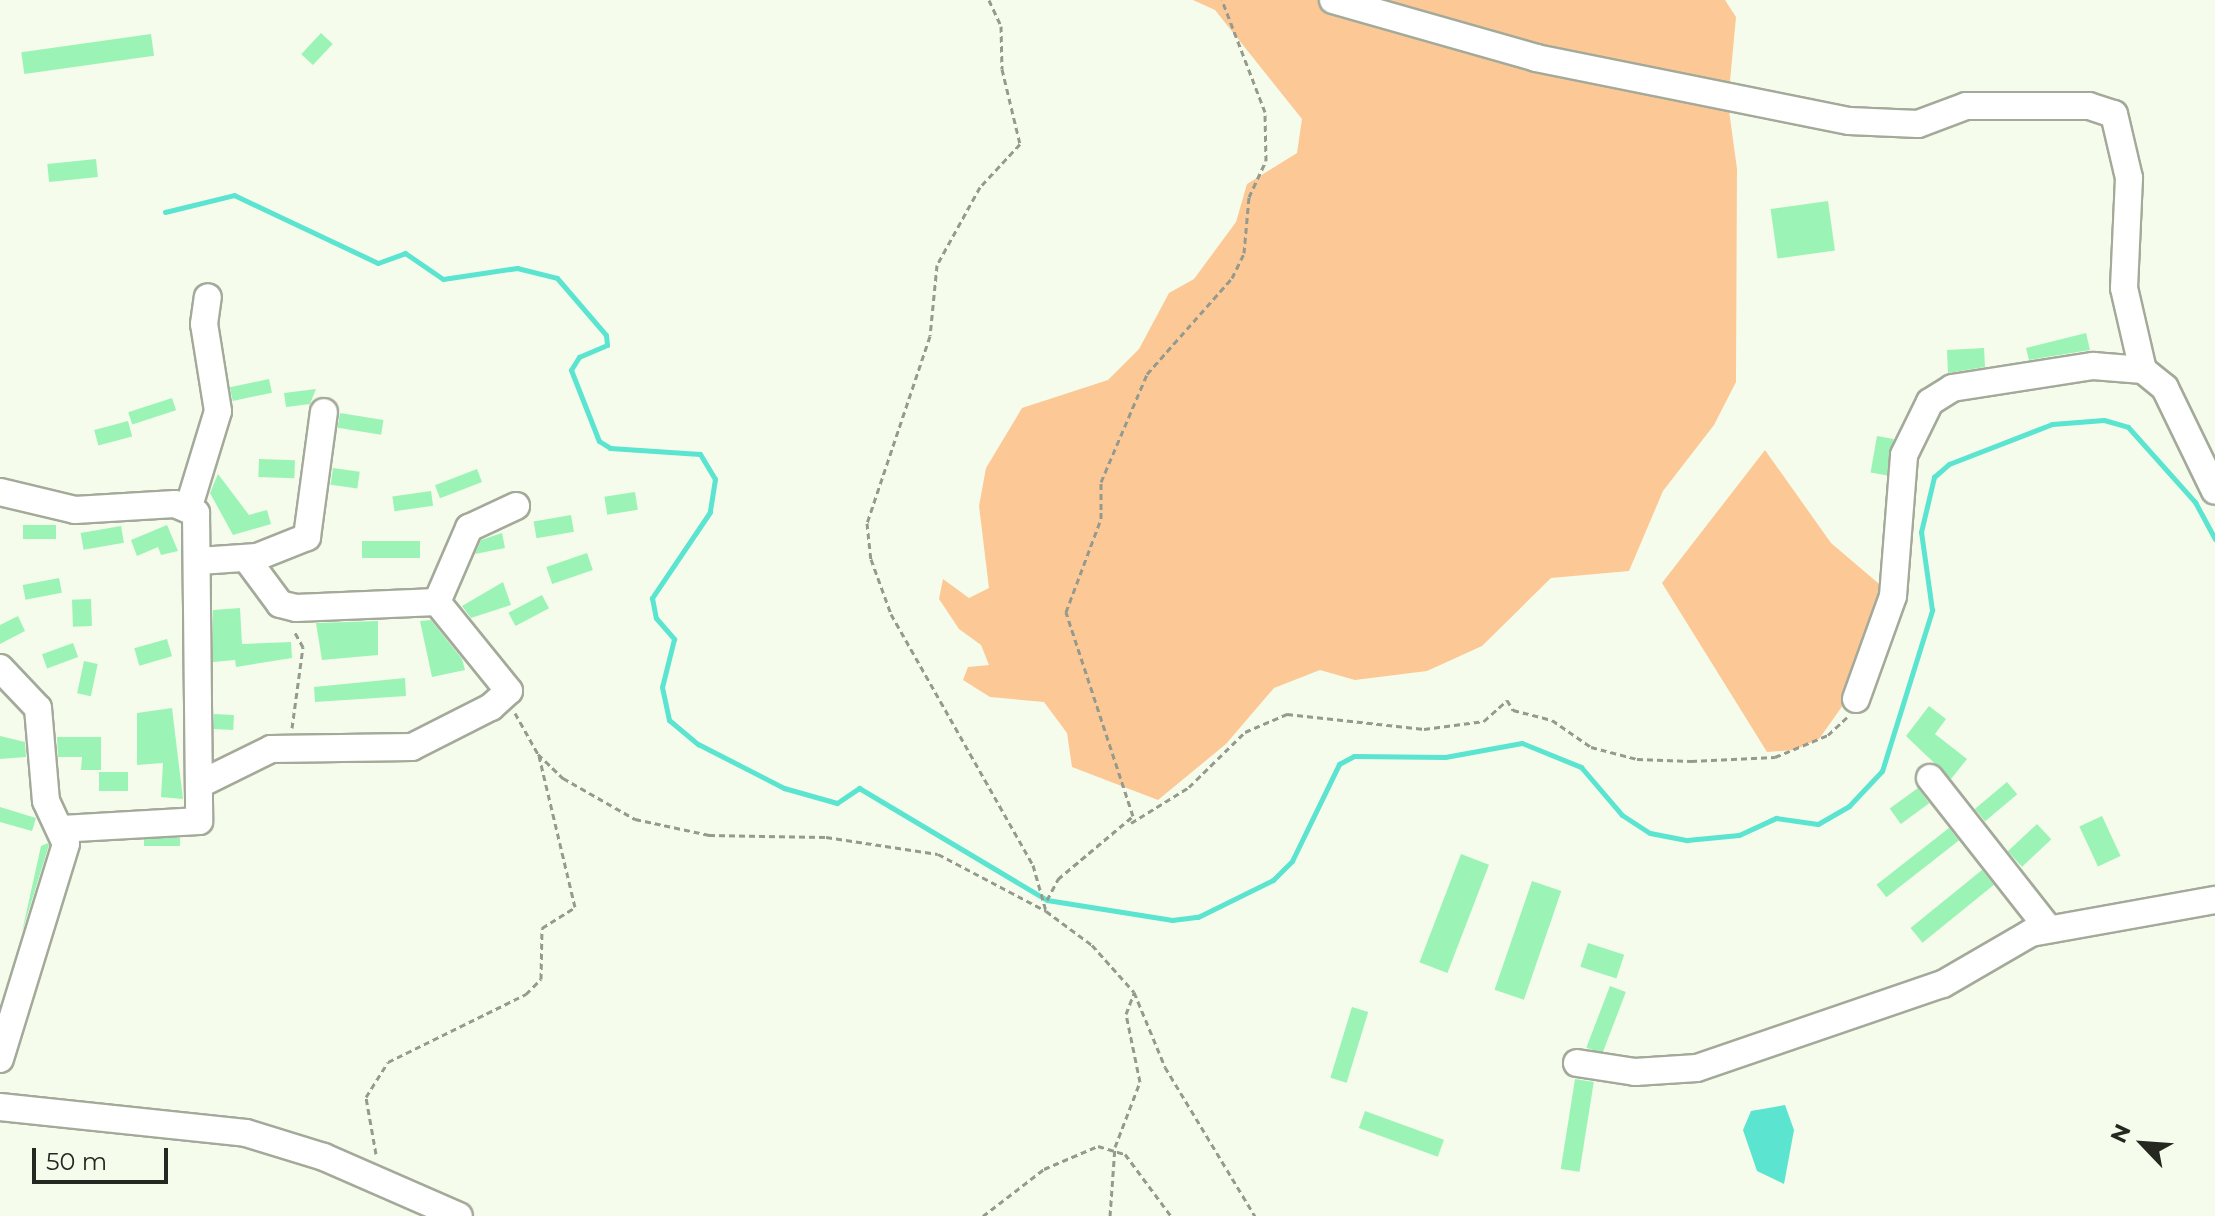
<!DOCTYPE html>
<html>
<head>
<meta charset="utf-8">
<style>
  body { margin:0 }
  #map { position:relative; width:2215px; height:1216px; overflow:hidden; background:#f5fceb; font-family:Montserrat,sans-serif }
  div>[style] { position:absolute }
  .green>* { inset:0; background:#fcc996 }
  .water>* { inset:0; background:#5be4d0 }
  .stream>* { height:5px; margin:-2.5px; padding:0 2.5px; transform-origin:2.5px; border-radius:2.5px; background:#5be4d0 }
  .building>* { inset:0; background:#9bf4b6; transform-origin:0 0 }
  .path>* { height:3px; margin-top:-1.5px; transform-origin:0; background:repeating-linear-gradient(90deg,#959a8e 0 6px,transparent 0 10px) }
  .roads { filter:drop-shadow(2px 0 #a4aa9a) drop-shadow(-2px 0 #a4aa9a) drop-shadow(0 2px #a4aa9a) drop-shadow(0 -2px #a4aa9a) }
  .minor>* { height:26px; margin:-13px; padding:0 13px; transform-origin:13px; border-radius:13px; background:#fff }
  span { translate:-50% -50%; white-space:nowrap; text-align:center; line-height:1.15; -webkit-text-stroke:6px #f5fceb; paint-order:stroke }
  .north { position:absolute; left:2103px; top:1104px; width:80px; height:80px; -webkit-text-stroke:6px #f5fceb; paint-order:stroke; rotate:295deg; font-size:22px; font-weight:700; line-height:32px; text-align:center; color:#252721 }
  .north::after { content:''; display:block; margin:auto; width:28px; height:36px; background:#252721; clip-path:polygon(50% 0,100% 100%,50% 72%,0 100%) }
  .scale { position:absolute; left:32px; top:1148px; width:136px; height:36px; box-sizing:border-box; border:4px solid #252721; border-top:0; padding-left:10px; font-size:24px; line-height:28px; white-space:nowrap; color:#252721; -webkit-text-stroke:6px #f5fceb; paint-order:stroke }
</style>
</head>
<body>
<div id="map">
  <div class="green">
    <i style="clip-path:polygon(1193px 0,1325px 0,1728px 103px,1737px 169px,1736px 382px,1714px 425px,1663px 491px,1629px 571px,1551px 578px,1482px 646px,1427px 671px,1355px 680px,1320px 670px,1274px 688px,1226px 744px,1158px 800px,1072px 767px,1067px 733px,1044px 702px,990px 697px,963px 680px,968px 667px,989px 665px,981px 645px,959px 629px,939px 599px,943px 579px,969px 598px,989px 588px,979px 506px,986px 468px,1022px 408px,1108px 380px,1139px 349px,1169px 293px,1194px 279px,1236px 222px,1247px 184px,1297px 153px,1302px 119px,1215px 10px)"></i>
    <i style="clip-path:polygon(1345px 0,1725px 0,1736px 17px,1729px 92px)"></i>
    <i style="clip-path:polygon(1765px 450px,1831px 543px,1885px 589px,1853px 691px,1819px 739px,1794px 750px,1767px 752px,1662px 583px)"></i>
  </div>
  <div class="water">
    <i style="clip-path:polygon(1785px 1105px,1794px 1130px,1784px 1184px,1757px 1171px,1743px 1130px,1751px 1111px)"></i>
  </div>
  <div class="stream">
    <i style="left:165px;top:212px;width:71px;rotate:-13.8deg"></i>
    <i style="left:234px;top:195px;width:159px;rotate:25.3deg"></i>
    <i style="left:378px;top:263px;width:29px;rotate:-20deg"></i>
    <i style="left:405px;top:253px;width:46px;rotate:34.4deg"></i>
    <i style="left:443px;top:279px;width:75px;rotate:-8.5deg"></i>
    <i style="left:517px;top:268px;width:41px;rotate:14deg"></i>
    <i style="left:557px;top:278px;width:75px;rotate:49.3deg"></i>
    <i style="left:606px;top:335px;width:10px;rotate:84deg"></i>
    <i style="left:607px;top:345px;width:30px;rotate:157deg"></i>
    <i style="left:579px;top:357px;width:15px;rotate:122deg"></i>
    <i style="left:571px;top:370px;width:76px;rotate:68.5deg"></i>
    <i style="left:599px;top:441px;width:13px;rotate:32deg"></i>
    <i style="left:610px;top:448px;width:90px;rotate:3.8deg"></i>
    <i style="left:700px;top:454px;width:29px;rotate:59deg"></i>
    <i style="left:715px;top:479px;width:33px;rotate:99deg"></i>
    <i style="left:710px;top:512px;width:104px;rotate:124deg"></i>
    <i style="left:652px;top:598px;width:20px;rotate:79deg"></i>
    <i style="left:656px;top:618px;width:28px;rotate:49deg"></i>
    <i style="left:674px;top:639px;width:49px;rotate:104deg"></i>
    <i style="left:662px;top:687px;width:34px;rotate:78deg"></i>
    <i style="left:669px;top:720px;width:38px;rotate:40deg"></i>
    <i style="left:698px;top:744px;width:97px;rotate:27.1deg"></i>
    <i style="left:784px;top:788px;width:55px;rotate:15.8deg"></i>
    <i style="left:837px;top:803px;width:27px;rotate:-34deg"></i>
    <i style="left:859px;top:788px;width:219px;rotate:30.8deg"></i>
    <i style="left:1047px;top:900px;width:127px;rotate:9.1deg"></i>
    <i style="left:1172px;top:920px;width:26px;rotate:-7deg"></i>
    <i style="left:1198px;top:917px;width:84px;rotate:-26.3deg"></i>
    <i style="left:1273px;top:880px;width:27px;rotate:-45deg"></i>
    <i style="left:1292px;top:861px;width:108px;rotate:-64.1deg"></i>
    <i style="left:1339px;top:764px;width:17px;rotate:-28deg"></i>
    <i style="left:1354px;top:756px;width:91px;rotate:0.6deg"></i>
    <i style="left:1445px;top:757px;width:78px;rotate:-10.3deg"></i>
    <i style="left:1522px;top:743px;width:64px;rotate:22.1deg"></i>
    <i style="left:1581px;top:767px;width:63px;rotate:49.5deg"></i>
    <i style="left:1622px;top:815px;width:33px;rotate:33deg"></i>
    <i style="left:1650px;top:833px;width:38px;rotate:11deg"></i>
    <i style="left:1687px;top:840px;width:52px;rotate:-5.5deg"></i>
    <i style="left:1739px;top:835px;width:41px;rotate:-24.7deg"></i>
    <i style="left:1776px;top:818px;width:42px;rotate:8.1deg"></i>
    <i style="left:1818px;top:824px;width:36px;rotate:-30deg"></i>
    <i style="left:1849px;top:806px;width:48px;rotate:-46.7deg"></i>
    <i style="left:1882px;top:771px;width:169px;rotate:-72.7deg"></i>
    <i style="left:1932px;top:610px;width:79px;rotate:-98deg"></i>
    <i style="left:1921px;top:532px;width:57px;rotate:-76.7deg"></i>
    <i style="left:1934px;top:477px;width:20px;rotate:-41deg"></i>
    <i style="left:1949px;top:464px;width:110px;rotate:-21.2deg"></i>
    <i style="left:2052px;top:424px;width:52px;rotate:-4.4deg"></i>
    <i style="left:2104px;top:420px;width:25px;rotate:16deg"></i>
    <i style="left:2128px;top:427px;width:101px;rotate:48.2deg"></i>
    <i style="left:2195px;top:502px;width:42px;rotate:61.6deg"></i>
  </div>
  <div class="building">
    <i style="left:321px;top:33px;width:16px;height:29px;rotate:43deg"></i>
    <i style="left:151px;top:34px;width:22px;height:131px;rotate:82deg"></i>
    <i style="left:96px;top:159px;width:18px;height:49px;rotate:84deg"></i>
    <i style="left:1828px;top:201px;width:50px;height:58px;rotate:82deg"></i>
    <i style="clip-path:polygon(2086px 333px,2090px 350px,2029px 360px,2026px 348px)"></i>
    <i style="clip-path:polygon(1984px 348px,1985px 367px,1948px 373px,1947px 350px)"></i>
    <i style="left:269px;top:379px;width:14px;height:40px;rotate:78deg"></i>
    <i style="clip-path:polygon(316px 389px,310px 404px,286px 407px,284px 393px)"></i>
    <i style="left:172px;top:398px;width:13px;height:46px;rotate:72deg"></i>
    <i style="left:340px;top:413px;width:44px;height:15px;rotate:9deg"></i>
    <i style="left:128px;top:421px;width:16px;height:35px;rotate:75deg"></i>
    <i style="left:1877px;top:436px;width:17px;height:37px;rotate:10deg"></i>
    <i style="left:259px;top:459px;width:36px;height:18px;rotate:2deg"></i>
    <i style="left:333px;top:468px;width:27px;height:17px;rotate:8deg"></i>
    <i style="left:477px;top:469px;width:14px;height:45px;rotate:69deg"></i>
    <i style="clip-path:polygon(218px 474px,249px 515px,267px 510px,271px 524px,233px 535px,210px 493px)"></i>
    <i style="left:431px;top:491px;width:15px;height:39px;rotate:82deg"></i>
    <i style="left:635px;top:492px;width:18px;height:31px;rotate:81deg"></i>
    <i style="left:571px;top:515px;width:17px;height:38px;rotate:80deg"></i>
    <i style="left:23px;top:525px;width:33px;height:14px"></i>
    <i style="clip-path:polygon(167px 525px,178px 551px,161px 555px,158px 547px,137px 556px,131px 540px)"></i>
    <i style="left:121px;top:526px;width:17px;height:41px;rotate:80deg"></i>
    <i style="clip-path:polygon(502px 533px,505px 548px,475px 554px,481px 540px)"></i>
    <i style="left:362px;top:541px;width:58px;height:17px"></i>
    <i style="left:587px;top:553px;width:18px;height:43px;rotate:71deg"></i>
    <i style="left:59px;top:578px;width:15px;height:37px;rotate:79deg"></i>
    <i style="clip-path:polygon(503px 582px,511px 605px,471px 618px,462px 606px)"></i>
    <i style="left:542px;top:595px;width:15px;height:38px;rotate:62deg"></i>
    <i style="left:91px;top:599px;width:27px;height:19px;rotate:88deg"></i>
    <i style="clip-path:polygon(240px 608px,242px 644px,291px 642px,292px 658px,236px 667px,235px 660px,213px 662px,213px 610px)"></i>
    <i style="clip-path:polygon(18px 616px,25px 631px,0 644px,0 625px)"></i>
    <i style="clip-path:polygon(431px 620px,462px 659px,465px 670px,432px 677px,420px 621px)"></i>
    <i style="clip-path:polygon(378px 621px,378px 655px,322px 660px,316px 623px)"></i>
    <i style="left:167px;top:639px;width:18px;height:34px;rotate:74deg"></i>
    <i style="left:73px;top:643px;width:15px;height:33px;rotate:70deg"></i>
    <i style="left:84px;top:661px;width:14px;height:33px;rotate:12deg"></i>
    <i style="clip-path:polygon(405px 678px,406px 696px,315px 702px,314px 687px)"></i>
    <i style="clip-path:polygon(1929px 706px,1946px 719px,1935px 734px,1967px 759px,1951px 779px,1906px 736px)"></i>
    <i style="clip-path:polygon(172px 708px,183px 799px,161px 797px,163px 763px,137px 765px,137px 713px)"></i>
    <i style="left:214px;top:714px;width:20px;height:15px;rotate:3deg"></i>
    <i style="clip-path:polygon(0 736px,25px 742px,26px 757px,0 759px)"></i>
    <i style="clip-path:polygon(57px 737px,101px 737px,101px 770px,81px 770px,82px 757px,58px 757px)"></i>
    <i style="left:99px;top:772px;width:29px;height:19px"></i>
    <i style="left:2007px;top:782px;width:16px;height:42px;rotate:50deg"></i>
    <i style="left:1918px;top:788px;width:19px;height:35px;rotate:54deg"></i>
    <i style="clip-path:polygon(0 807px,36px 818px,32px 831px,0 822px)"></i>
    <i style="left:2102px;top:816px;width:44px;height:25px;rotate:65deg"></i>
    <i style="left:2037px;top:824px;width:21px;height:40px;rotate:47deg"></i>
    <i style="left:1949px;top:828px;width:16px;height:92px;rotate:52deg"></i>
    <i style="left:180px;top:838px;width:8px;height:36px;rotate:90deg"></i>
    <i style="clip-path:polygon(48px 843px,49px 845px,22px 932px,41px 846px)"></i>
    <i style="left:1461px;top:854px;width:30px;height:116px;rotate:21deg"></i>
    <i style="left:1982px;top:870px;width:19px;height:92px;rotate:51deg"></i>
    <i style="left:1532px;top:881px;width:31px;height:115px;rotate:19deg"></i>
    <i style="left:1588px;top:943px;width:38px;height:25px;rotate:18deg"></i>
    <i style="left:1610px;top:986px;width:17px;height:66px;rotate:21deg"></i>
    <i style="left:1352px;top:1007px;width:17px;height:74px;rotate:17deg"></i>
    <i style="left:1575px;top:1079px;width:19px;height:91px;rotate:9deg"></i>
    <i style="left:1365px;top:1111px;width:84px;height:18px;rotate:20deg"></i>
  </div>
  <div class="path">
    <i style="left:989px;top:0;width:29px;rotate:65deg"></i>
    <i style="left:1001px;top:26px;width:43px;rotate:88.7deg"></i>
    <i style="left:1002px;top:69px;width:77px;rotate:76.5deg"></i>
    <i style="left:1020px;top:144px;width:59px;rotate:132.9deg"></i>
    <i style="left:980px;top:187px;width:89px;rotate:118.9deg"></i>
    <i style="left:937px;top:265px;width:71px;rotate:95.6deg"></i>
    <i style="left:930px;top:336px;width:197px;rotate:108.6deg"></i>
    <i style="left:867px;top:523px;width:36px;rotate:84deg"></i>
    <i style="left:871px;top:559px;width:59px;rotate:70deg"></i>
    <i style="left:891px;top:614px;width:288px;rotate:60.5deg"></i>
    <i style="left:1033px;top:865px;width:48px;rotate:74.2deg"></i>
    <i style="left:515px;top:713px;width:47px;rotate:60.7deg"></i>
    <i style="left:538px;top:754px;width:35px;rotate:44deg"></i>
    <i style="left:563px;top:778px;width:83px;rotate:29.7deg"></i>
    <i style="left:635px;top:819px;width:76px;rotate:12.2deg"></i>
    <i style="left:709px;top:835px;width:117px;rotate:1deg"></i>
    <i style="left:826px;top:837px;width:113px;rotate:8.6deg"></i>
    <i style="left:938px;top:854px;width:122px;rotate:27.8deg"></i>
    <i style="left:1046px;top:911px;width:57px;rotate:36.5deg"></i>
    <i style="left:1092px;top:945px;width:63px;rotate:48.2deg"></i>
    <i style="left:1134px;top:992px;width:81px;rotate:67.5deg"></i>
    <i style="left:1165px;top:1067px;width:174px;rotate:58.9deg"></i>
    <i style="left:292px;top:728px;width:82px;rotate:-82.3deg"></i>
    <i style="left:303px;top:647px;width:18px;rotate:-119deg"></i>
    <i style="left:1131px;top:823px;width:68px;rotate:-31.8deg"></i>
    <i style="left:1189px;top:787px;width:78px;rotate:-44.5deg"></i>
    <i style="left:1245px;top:732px;width:46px;rotate:-23.2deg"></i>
    <i style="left:1287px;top:714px;width:138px;rotate:6.2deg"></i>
    <i style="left:1424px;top:729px;width:61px;rotate:-7.6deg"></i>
    <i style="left:1484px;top:721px;width:31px;rotate:-42deg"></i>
    <i style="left:1507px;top:700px;width:12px;rotate:59deg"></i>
    <i style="left:1513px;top:710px;width:40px;rotate:14.4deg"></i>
    <i style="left:1552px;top:720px;width:47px;rotate:34.7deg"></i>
    <i style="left:1591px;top:747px;width:48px;rotate:14.6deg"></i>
    <i style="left:1637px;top:759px;width:54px;rotate:2.1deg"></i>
    <i style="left:1691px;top:761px;width:84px;rotate:-2.7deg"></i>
    <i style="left:1775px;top:757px;width:57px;rotate:-22.5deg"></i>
    <i style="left:1828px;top:735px;width:26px;rotate:-43deg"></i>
    <i style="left:1047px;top:900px;width:24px;rotate:-62deg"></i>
    <i style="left:1058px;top:879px;width:98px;rotate:-40deg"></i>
    <i style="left:1133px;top:816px;width:215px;rotate:-108.2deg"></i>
    <i style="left:1066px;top:612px;width:99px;rotate:-69.4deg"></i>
    <i style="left:1101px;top:519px;width:37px;rotate:-90deg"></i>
    <i style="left:1101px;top:482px;width:117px;rotate:-66.9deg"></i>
    <i style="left:1147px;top:374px;width:128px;rotate:-48.5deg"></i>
    <i style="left:1232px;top:278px;width:28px;rotate:-64deg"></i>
    <i style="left:1244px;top:253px;width:56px;rotate:-84.9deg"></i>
    <i style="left:1249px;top:197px;width:40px;rotate:-65deg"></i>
    <i style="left:1266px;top:161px;width:49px;rotate:-91.2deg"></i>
    <i style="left:1265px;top:112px;width:120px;rotate:-111deg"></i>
    <i style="left:376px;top:1154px;width:58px;rotate:-100deg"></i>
    <i style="left:366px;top:1097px;width:41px;rotate:-57.8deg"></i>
    <i style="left:388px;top:1062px;width:154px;rotate:-26.2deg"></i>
    <i style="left:526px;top:994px;width:21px;rotate:-45deg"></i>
    <i style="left:541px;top:979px;width:51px;rotate:-88.9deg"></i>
    <i style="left:542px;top:928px;width:39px;rotate:-32deg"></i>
    <i style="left:575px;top:907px;width:155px;rotate:-103.4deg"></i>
    <i style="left:983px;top:1216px;width:77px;rotate:-37.6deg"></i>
    <i style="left:1044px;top:1169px;width:59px;rotate:-23.1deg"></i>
    <i style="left:1098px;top:1146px;width:28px;rotate:17deg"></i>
    <i style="left:1125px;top:1154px;width:77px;rotate:53.4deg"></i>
    <i style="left:1110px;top:1216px;width:69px;rotate:-85.9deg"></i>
    <i style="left:1115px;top:1147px;width:70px;rotate:-69deg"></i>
    <i style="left:1140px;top:1082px;width:69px;rotate:-101.6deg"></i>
    <i style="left:1126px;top:1014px;width:22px;rotate:-69deg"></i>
  </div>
  <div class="roads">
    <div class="minor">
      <i style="left:1333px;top:0;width:211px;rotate:15.9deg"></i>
      <i style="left:1536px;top:58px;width:319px;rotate:11.4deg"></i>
      <i style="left:1849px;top:121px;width:69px;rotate:2.5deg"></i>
      <i style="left:1918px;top:124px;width:51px;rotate:-20.6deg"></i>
      <i style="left:1966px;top:106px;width:123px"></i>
      <i style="left:2089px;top:106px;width:26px;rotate:18deg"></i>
      <i style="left:2114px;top:114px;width:66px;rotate:76.8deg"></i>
      <i style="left:2129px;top:178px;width:110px;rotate:92.6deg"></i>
      <i style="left:2124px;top:288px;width:84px;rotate:77deg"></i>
      <i style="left:0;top:492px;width:77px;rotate:13.5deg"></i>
      <i style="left:75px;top:510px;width:100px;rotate:-3.4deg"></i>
      <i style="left:175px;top:504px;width:23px;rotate:23deg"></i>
      <i style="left:196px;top:513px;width:308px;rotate:89.4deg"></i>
      <i style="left:199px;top:821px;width:137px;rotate:176.7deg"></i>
      <i style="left:189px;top:506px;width:99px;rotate:-73deg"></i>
      <i style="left:218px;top:411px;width:88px;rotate:-99.1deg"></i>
      <i style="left:204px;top:324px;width:27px;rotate:-82deg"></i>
      <i style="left:246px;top:558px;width:57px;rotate:53.5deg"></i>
      <i style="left:280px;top:604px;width:16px;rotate:14deg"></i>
      <i style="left:296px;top:608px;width:141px;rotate:-2.4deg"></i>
      <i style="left:437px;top:602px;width:81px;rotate:-66.6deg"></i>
      <i style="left:469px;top:528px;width:52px;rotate:-25.1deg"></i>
      <i style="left:199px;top:561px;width:58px;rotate:-3.9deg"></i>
      <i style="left:257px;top:557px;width:54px;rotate:-21.8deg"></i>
      <i style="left:307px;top:537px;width:126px;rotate:-82.3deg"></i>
      <i style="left:0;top:668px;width:55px;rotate:46.5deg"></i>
      <i style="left:38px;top:708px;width:93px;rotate:85.1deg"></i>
      <i style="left:46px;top:801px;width:47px;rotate:65.1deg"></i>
      <i style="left:66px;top:844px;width:225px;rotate:107.1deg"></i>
      <i style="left:1856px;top:699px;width:109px;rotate:-70.2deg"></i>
      <i style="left:1893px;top:596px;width:141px;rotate:-85.5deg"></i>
      <i style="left:1904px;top:455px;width:59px;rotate:-63.9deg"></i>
      <i style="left:1930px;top:402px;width:26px;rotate:-32deg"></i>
      <i style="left:1952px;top:388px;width:143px;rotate:-8.9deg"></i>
      <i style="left:2093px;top:366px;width:50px;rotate:4.6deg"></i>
      <i style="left:2143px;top:370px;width:28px;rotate:39deg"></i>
      <i style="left:2165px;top:388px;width:114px;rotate:64.1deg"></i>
      <i style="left:1930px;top:778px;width:192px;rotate:51.8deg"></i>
      <i style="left:200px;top:784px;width:79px;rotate:-26.2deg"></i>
      <i style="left:271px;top:749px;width:141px;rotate:-0.8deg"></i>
      <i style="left:412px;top:747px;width:89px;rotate:-26.9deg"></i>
      <i style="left:491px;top:707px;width:24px;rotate:-42deg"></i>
      <i style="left:509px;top:691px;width:114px;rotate:-129deg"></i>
      <i style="left:1577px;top:1063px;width:59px;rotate:8.8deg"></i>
      <i style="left:1635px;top:1072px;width:62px;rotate:-3.7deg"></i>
      <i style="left:1697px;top:1068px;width:260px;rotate:-18.9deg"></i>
      <i style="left:1943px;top:984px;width:102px;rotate:-30.1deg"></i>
      <i style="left:2031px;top:933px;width:187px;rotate:-10.2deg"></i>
      <i style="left:0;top:1107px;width:247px;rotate:6deg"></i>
      <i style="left:246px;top:1133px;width:82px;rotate:17.1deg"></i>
      <i style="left:324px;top:1157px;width:147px;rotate:23.6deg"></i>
    </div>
  </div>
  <div class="north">N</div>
  <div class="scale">50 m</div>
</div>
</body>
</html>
